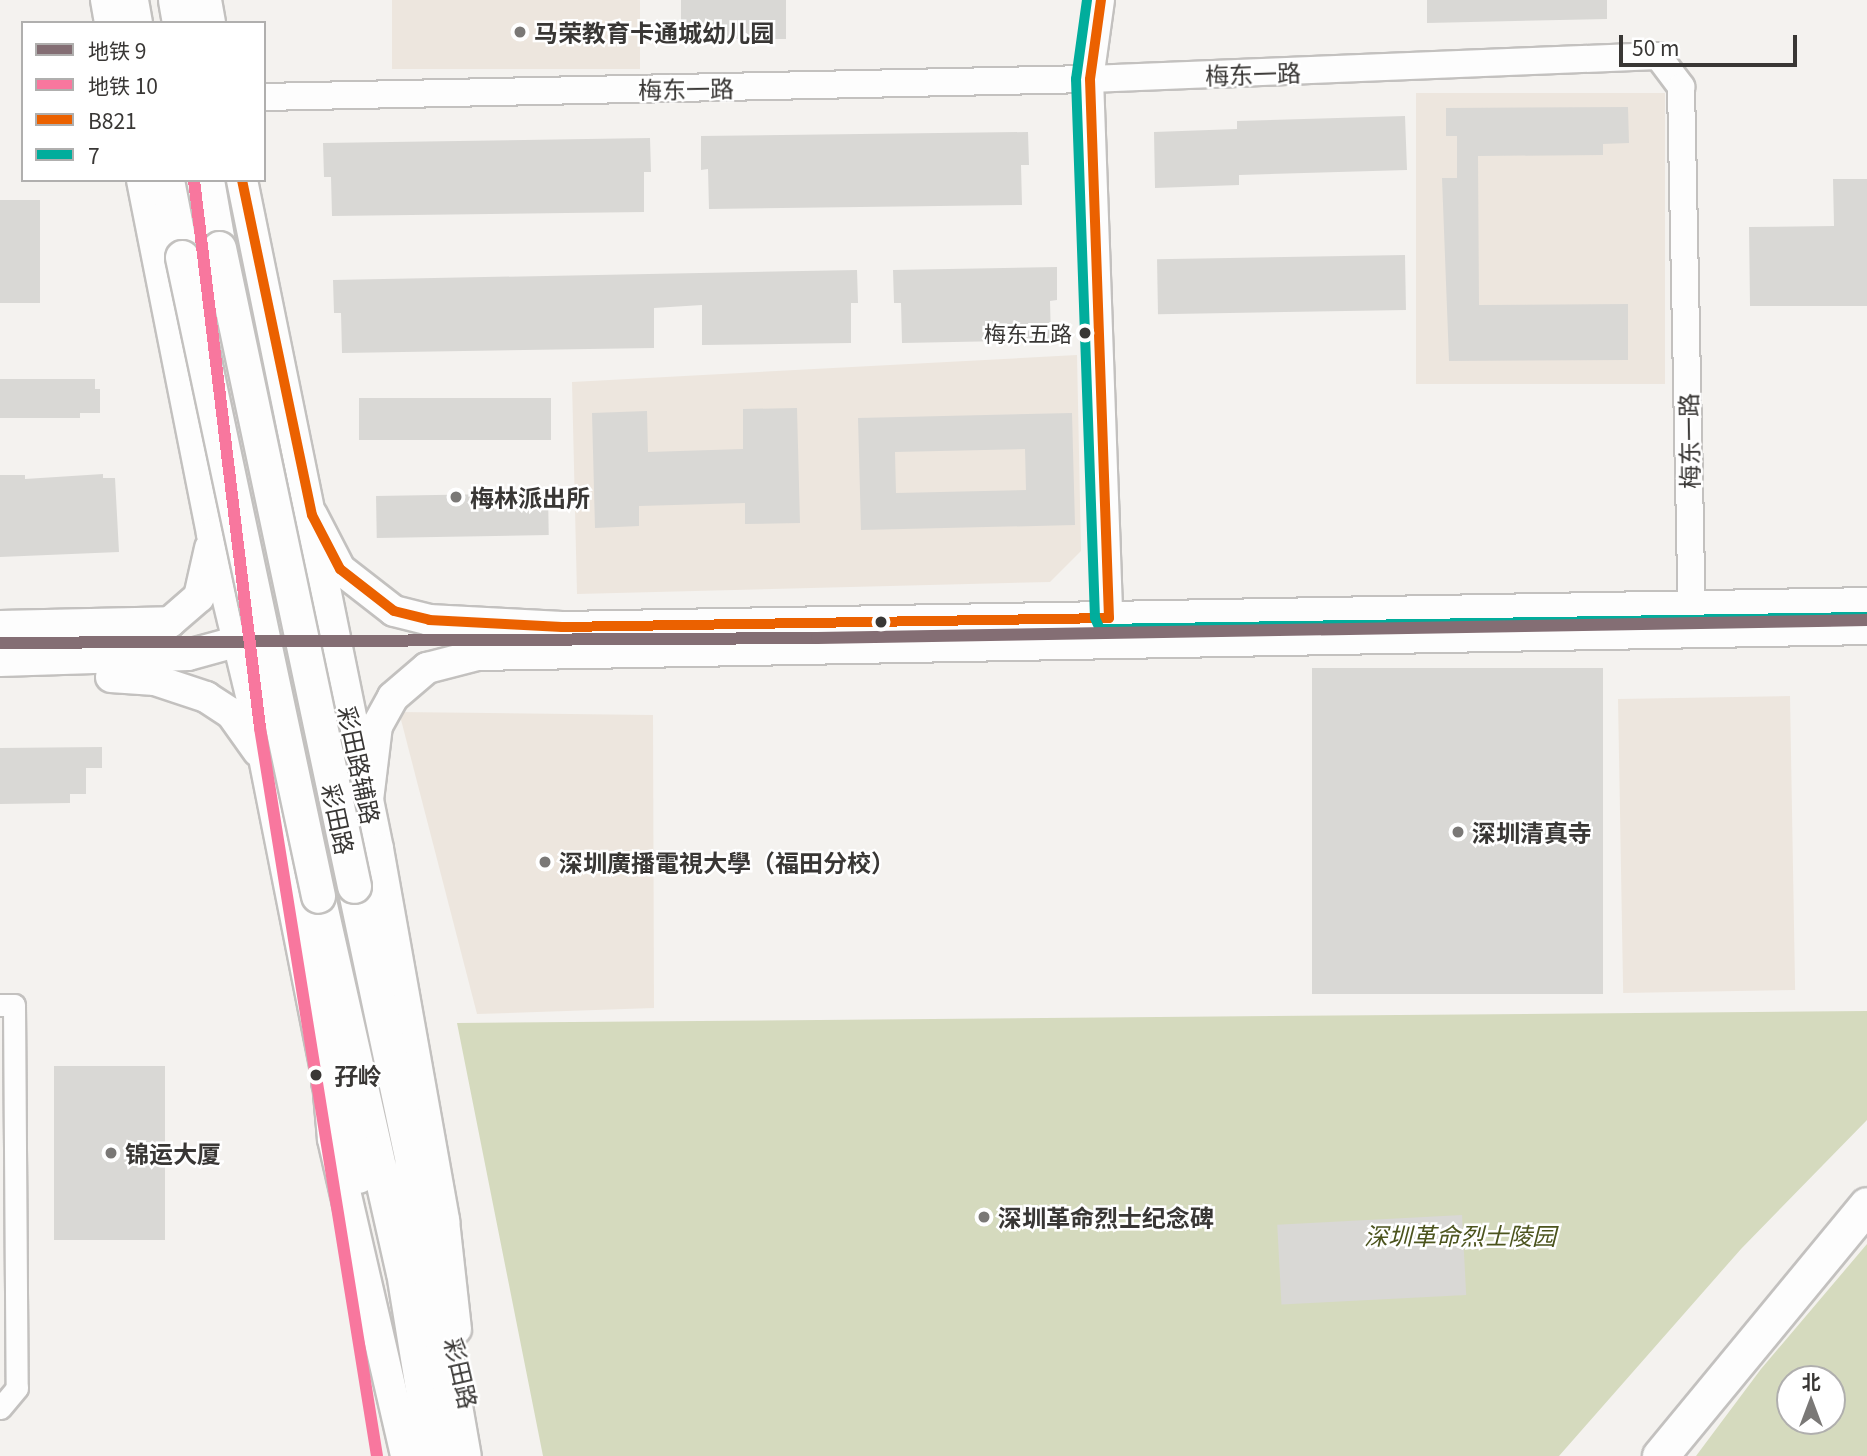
<!DOCTYPE html>
<html>
<head>
<meta charset="utf-8">
<style>
  body { margin:0 }
  #map { position:relative; width:1867px; height:1456px; overflow:hidden; background:#f4f2ef; font-family:Georgia,"Noto Sans SC",serif }
  div>[style] { position:absolute }
  .built>* { inset:0; background:#ede6de; transform-origin:0 0 }
  .green>* { inset:0; background:#d5dabe }
  .building>* { inset:0; background:#d9d8d5; transform-origin:0 0 }
  .roads { filter:drop-shadow(2px 0 #c3c1bf) drop-shadow(-2px 0 #c3c1bf) drop-shadow(0 2px #c3c1bf) drop-shadow(0 -2px #c3c1bf) }
  .minor>* { height:21px; margin:-10.5px; padding:0 10.5px; transform-origin:10.5px; border-radius:10.5px; background:#fdfdfd }
  .tertiary>* { height:26px; margin:-13px; padding:0 13px; transform-origin:13px; border-radius:13px; background:#fdfdfd }
  .secondary>* { height:30px; margin:-15px; padding:0 15px; transform-origin:15px; border-radius:15px; background:#fdfdfd }
  .primary>* { height:33px; margin:-16.5px; padding:0 16.5px; transform-origin:16.5px; border-radius:16.5px; background:#fdfdfd }
  .trunk>* { height:35px; margin:-17.5px; padding:0 17.5px; transform-origin:17.5px; border-radius:17.5px; background:#fdfdfd }
  .bridges { filter:drop-shadow(2px 0 #c3c1bf) drop-shadow(-2px 0 #c3c1bf) drop-shadow(0 2px #c3c1bf) drop-shadow(0 -2px #c3c1bf) }
  .primary-bridge>* { height:33px; margin:-16.5px; padding:0 16.5px; transform-origin:16.5px; border-radius:16.5px; background:#fdfdfd }
  .bus-1>* { height:10px; margin:-5px; padding:0 5px; transform-origin:5px; border-radius:5px; background:#eb6100 }
  .bus-2>* { height:10px; margin:-5px; padding:0 5px; transform-origin:5px; border-radius:5px; background:#01ad9c }
  .metro-1>* { height:12px; margin:-6px; padding:0 6px; transform-origin:6px; border-radius:6px; background:#846e74 }
  .metro-2>* { height:12px; margin:-6px; padding:0 6px; transform-origin:6px; border-radius:6px; background:#f8779e }
  .dots>* { width:19px; height:19px; translate:-50% -50%; box-sizing:border-box; border:4px solid #fff; border-radius:50% }
  span { translate:-50% -50%; white-space:nowrap; text-align:center; line-height:1.15; -webkit-text-stroke:5px #fff; paint-order:stroke }
  .bus-label { font-size:22px; color:#393735 }
  .right { translate:-100% -50%; text-align:right }
  .poi-label { font-size:24px; color:#393735; font-weight:700 }
  .left { translate:0 -50%; text-align:left }
  .street-label { font-size:24px; color:#393735 }
  .stop-label { font-size:24px; color:#393735; font-weight:700 }
  .park-label { font-size:24px; color:#4c541e; font-style:italic }
  .legend { position:absolute; left:21px; top:21px; width:245px; height:161px; box-sizing:border-box; background:#fff; border:2px solid #b0afae; margin:0; padding:9px 12px; list-style:none; font-size:21px; color:#393735 }
  .legend li { display:flex; align-items:center; gap:14px; height:35px }
  .legend b { width:35px; border:2px solid #b0afae }
  .north { position:absolute; left:1776px; top:1365px; width:70px; height:70px; box-sizing:border-box; background:#fff; border:2px solid #b0afae; border-radius:50%; rotate:0deg; font-size:19px; font-weight:700; line-height:28px; text-align:center; color:#393735 }
  .north::after { content:''; display:block; margin:auto; width:24px; height:32px; background:#7a7876; clip-path:polygon(50% 0,100% 100%,50% 72%,0 100%) }
  .scale { position:absolute; left:1619px; top:35px; width:178px; height:32px; box-sizing:border-box; border:4px solid #393735; border-top:0; padding-left:9px; font-size:21px; line-height:24px; white-space:nowrap; color:#393735; -webkit-text-stroke:5px #fff; paint-order:stroke }
</style>
</head>
<body>
<div id="map">
  <div class="built">
    <i style="left:392px;top:0;width:248px;height:69px"></i>
    <i style="left:1665px;top:93px;width:291px;height:249px;rotate:90deg"></i>
    <i style="clip-path:polygon(1077px 355px,1081px 551px,1050px 582px,577px 594px,572px 382px)"></i>
    <i style="left:1790px;top:696px;width:294px;height:172px;rotate:89deg"></i>
    <i style="clip-path:polygon(399px 712px,653px 715px,654px 1008px,477px 1014px)"></i>
  </div>
  <div class="green">
    <i style="clip-path:polygon(1867px 1011px,1867px 1120px,1741px 1249px,1559px 1456px,543px 1456px,457px 1023px)"></i>
    <i style="clip-path:polygon(evenodd,1867px 1244px,1867px 1456px,1696px 1456px,1761px 1369px,1867px 1244px,1790px 1379px,1832px 1379px,1832px 1421px,1790px 1421px,1790px 1379px)"></i>
  </div>
  <div class="building">
    <i style="left:681px;top:0;width:105px;height:39px"></i>
    <i style="clip-path:polygon(1427px 0,1607px 0,1607px 19px,1427px 23px)"></i>
    <i style="clip-path:polygon(1628px 107px,1629px 143px,1603px 144px,1603px 155px,1478px 156px,1479px 305px,1628px 304px,1628px 360px,1449px 361px,1442px 178px,1457px 178px,1457px 136px,1446px 136px,1446px 108px)"></i>
    <i style="clip-path:polygon(1405px 116px,1407px 170px,1239px 175px,1239px 185px,1155px 188px,1154px 132px,1237px 129px,1237px 121px)"></i>
    <i style="clip-path:polygon(1028px 132px,1029px 165px,1021px 165px,1022px 205px,709px 209px,708px 169px,701px 170px,701px 136px)"></i>
    <i style="clip-path:polygon(650px 138px,651px 172px,644px 172px,644px 212px,332px 216px,331px 177px,324px 177px,323px 143px)"></i>
    <i style="clip-path:polygon(1833px 179px,1867px 179px,1867px 306px,1750px 306px,1749px 227px,1834px 226px)"></i>
    <i style="left:0;top:200px;width:40px;height:103px"></i>
    <i style="left:1405px;top:255px;width:55px;height:248px;rotate:89deg"></i>
    <i style="clip-path:polygon(1057px 267px,1057px 300px,1050px 301px,1051px 340px,902px 343px,901px 303px,894px 303px,893px 270px)"></i>
    <i style="clip-path:polygon(857px 270px,858px 303px,851px 303px,851px 343px,702px 345px,702px 305px,654px 308px,654px 348px,342px 353px,341px 313px,334px 313px,333px 280px)"></i>
    <i style="clip-path:polygon(0 379px,95px 379px,95px 389px,100px 389px,100px 413px,80px 413px,80px 418px,0 418px)"></i>
    <i style="left:551px;top:398px;width:42px;height:192px;rotate:90deg"></i>
    <i style="clip-path:polygon(797px 408px,800px 523px,745px 524px,745px 503px,639px 506px,639px 526px,595px 528px,592px 413px,647px 411px,648px 452px,743px 449px,743px 409px)"></i>
    <i style="clip-path:polygon(evenodd,1072px 413px,1075px 525px,861px 530px,858px 418px,1072px 413px,1025px 449px,1026px 490px,896px 493px,895px 452px,1025px 449px)"></i>
    <i style="clip-path:polygon(103px 474px,103px 478px,115px 478px,119px 552px,0 557px,0 475px,25px 475px,25px 479px)"></i>
    <i style="left:548px;top:493px;width:42px;height:172px;rotate:89deg"></i>
    <i style="left:1603px;top:668px;width:326px;height:291px;rotate:90deg"></i>
    <i style="clip-path:polygon(102px 747px,102px 768px,86px 768px,86px 794px,70px 794px,70px 803px,0 804px,0 748px)"></i>
    <i style="left:54px;top:1066px;width:111px;height:174px"></i>
    <i style="left:1462px;top:1215px;width:80px;height:185px;rotate:87deg"></i>
  </div>
  <div class="roads">
    <div class="minor">
      <i style="left:0;top:1005px;width:14px"></i>
      <i style="left:14px;top:1005px;width:383px;rotate:89.6deg"></i>
      <i style="left:17px;top:1388px;width:26px;rotate:130deg"></i>
    </div>
    <div class="tertiary">
      <i style="left:1101px;top:0;width:80px;rotate:97.9deg"></i>
      <i style="left:1090px;top:79px;width:558px;rotate:87.95deg"></i>
      <i style="left:264px;top:97px;width:826px;rotate:-1.25deg"></i>
      <i style="left:1090px;top:79px;width:568px;rotate:-2.32deg"></i>
      <i style="left:1658px;top:56px;width:39px;rotate:53deg"></i>
      <i style="left:1681px;top:87px;width:540px;rotate:88.83deg"></i>
    </div>
    <div class="secondary">
      <i style="left:106px;top:0;width:23px;rotate:80deg"></i>
      <i style="left:206px;top:0;width:23px;rotate:80deg"></i>
      <i style="left:142px;top:180px;width:361px;rotate:78.8deg"></i>
      <i style="left:212px;top:534px;width:183px;rotate:76.4deg"></i>
      <i style="left:255px;top:712px;width:377px;rotate:78.8deg"></i>
      <i style="left:328px;top:1082px;width:57px;rotate:85deg"></i>
      <i style="left:333px;top:1139px;width:325px;rotate:77deg"></i>
      <i style="left:242px;top:180px;width:683px;rotate:78.51deg"></i>
      <i style="left:378px;top:849px;width:378px;rotate:79.9deg"></i>
      <i style="left:444px;top:1221px;width:109px;rotate:83.7deg"></i>
      <i style="left:312px;top:515px;width:61px;rotate:62.6deg"></i>
      <i style="left:340px;top:569px;width:68px;rotate:37.9deg"></i>
      <i style="left:394px;top:611px;width:36px;rotate:14deg"></i>
      <i style="left:429px;top:620px;width:133px;rotate:3deg"></i>
      <i style="left:562px;top:627px;width:1305px;rotate:-1.05deg"></i>
      <i style="left:0;top:626px;width:170px;rotate:-1.3deg"></i>
      <i style="left:170px;top:622px;width:38px;rotate:-41deg"></i>
      <i style="left:199px;top:597px;width:50px;rotate:-77.3deg"></i>
      <i style="left:0;top:661px;width:188px;rotate:-1.8deg"></i>
      <i style="left:188px;top:655px;width:98px;rotate:-15.3deg"></i>
      <i style="left:283px;top:629px;width:38px;rotate:-28deg"></i>
      <i style="left:111px;top:677px;width:44px;rotate:3.9deg"></i>
      <i style="left:155px;top:680px;width:54px;rotate:18.4deg"></i>
      <i style="left:206px;top:697px;width:30px;rotate:33deg"></i>
      <i style="left:231px;top:713px;width:47px;rotate:54.6deg"></i>
      <i style="left:368px;top:800px;width:75px;rotate:-83.1deg"></i>
      <i style="left:377px;top:726px;width:33px;rotate:-61deg"></i>
      <i style="left:393px;top:697px;width:45px;rotate:-40.5deg"></i>
      <i style="left:427px;top:668px;width:52px;rotate:-14.6deg"></i>
      <i style="left:477px;top:655px;width:1390px;rotate:-1.07deg"></i>
    </div>
    <div class="primary">
      <i style="left:131px;top:0;width:23px;rotate:80deg"></i>
      <i style="left:175px;top:0;width:23px;rotate:80deg"></i>
      <i style="left:167px;top:180px;width:78px;rotate:79deg"></i>
      <i style="left:207px;top:180px;width:69px;rotate:80deg"></i>
      <i style="left:354px;top:886px;width:312px;rotate:78.1deg"></i>
      <i style="left:318px;top:896px;width:385px;rotate:77.3deg"></i>
      <i style="left:403px;top:1272px;width:186px;rotate:80.7deg"></i>
      <i style="left:328px;top:1082px;width:58px;rotate:68.7deg"></i>
      <i style="left:349px;top:1136px;width:41px;rotate:77.3deg"></i>
    </div>
    <div class="trunk">
      <i style="left:412px;top:1165px;width:295px;rotate:80.1deg"></i>
      <i style="left:1660px;top:1456px;width:325px;rotate:-50.5deg"></i>
    </div>
  </div>
  <div class="bridges">
    <div class="primary-bridge">
      <i style="left:219px;top:248px;width:652px;rotate:78.05deg"></i>
      <i style="left:182px;top:257px;width:653px;rotate:77.98deg"></i>
    </div>
  </div>
  <div class="bus-1">
    <i style="left:242px;top:180px;width:342px;rotate:78.2deg"></i>
    <i style="left:312px;top:515px;width:61px;rotate:62.6deg"></i>
    <i style="left:340px;top:569px;width:68px;rotate:37.9deg"></i>
    <i style="left:394px;top:611px;width:36px;rotate:14deg"></i>
    <i style="left:429px;top:620px;width:133px;rotate:3deg"></i>
    <i style="left:562px;top:627px;width:547px;rotate:-0.94deg"></i>
    <i style="left:1109px;top:618px;width:539px;rotate:-92.02deg"></i>
    <i style="left:1090px;top:79px;width:80px;rotate:-82.1deg"></i>
  </div>
  <div class="bus-2">
    <i style="left:1087px;top:0;width:80px;rotate:97.9deg"></i>
    <i style="left:1076px;top:79px;width:539px;rotate:87.98deg"></i>
    <i style="left:1095px;top:618px;width:12px;rotate:66deg"></i>
    <i style="left:1100px;top:629px;width:767px;rotate:-0.9deg"></i>
  </div>
  <div class="metro-1">
    <i style="left:0;top:643px;width:817px;rotate:-0.35deg"></i>
    <i style="left:817px;top:638px;width:1050px;rotate:-0.98deg"></i>
  </div>
  <div class="metro-2">
    <i style="left:194px;top:180px;width:552px;rotate:83.13deg"></i>
    <i style="left:260px;top:728px;width:737px;rotate:80.87deg"></i>
  </div>
  <div class="dots">
    <i style="left:520px;top:32px;background:#7a7876"></i>
    <i style="left:1085px;top:333px;background:#393735"></i>
    <i style="left:456px;top:497px;background:#7a7876"></i>
    <i style="left:881px;top:622px;background:#393735"></i>
    <i style="left:1458px;top:832px;background:#7a7876"></i>
    <i style="left:545px;top:862px;background:#7a7876"></i>
    <i style="left:316px;top:1075px;background:#393735"></i>
    <i style="left:111px;top:1153px;background:#7a7876"></i>
    <i style="left:984px;top:1217px;background:#7a7876"></i>
  </div>
  <div class="bus-label">
    <span class="right" style="left:1072px;top:333px">梅东五路</span>
  </div>
  <div class="poi-label">
    <span class="left" style="left:534px;top:32px">马荣教育卡通城幼儿园</span>
    <span class="left" style="left:470px;top:497px">梅林派出所</span>
    <span class="left" style="left:1472px;top:832px">深圳清真寺</span>
    <span class="left" style="left:559px;top:862px">深圳廣播電視大學（福田分校）</span>
    <span class="left" style="left:125px;top:1153px">锦运大厦</span>
    <span class="left" style="left:998px;top:1217px">深圳革命烈士纪念碑</span>
  </div>
  <div class="street-label">
    <span style="left:1253px;top:73px;rotate:-2deg">梅东一路</span>
    <span style="left:686px;top:88px;rotate:-1deg">梅东一路</span>
    <span style="left:1688px;top:441px;rotate:-91deg">梅东一路</span>
    <span style="left:360px;top:765px;rotate:78deg">彩田路辅路</span>
    <span style="left:339px;top:819px;rotate:78deg">彩田路</span>
    <span style="left:462px;top:1373px;rotate:77deg">彩田路</span>
  </div>
  <div class="stop-label">
    <span class="left" style="left:334px;top:1075px">孖岭</span>
  </div>
  <div class="park-label">
    <span style="left:1460px;top:1235px">深圳革命烈士陵园</span>
  </div>
  <ul class="legend">
  <li><b style="height:9px;background:#846e74"></b>地铁 9</li>
  <li><b style="height:9px;background:#f8779e"></b>地铁 10</li>
  <li><b style="height:9px;background:#eb6100"></b>B821</li>
  <li><b style="height:9px;background:#01ad9c"></b>7</li>
  </ul>
  <div class="north">北</div>
  <div class="scale">50 m</div>
</div>
</body>
</html>
